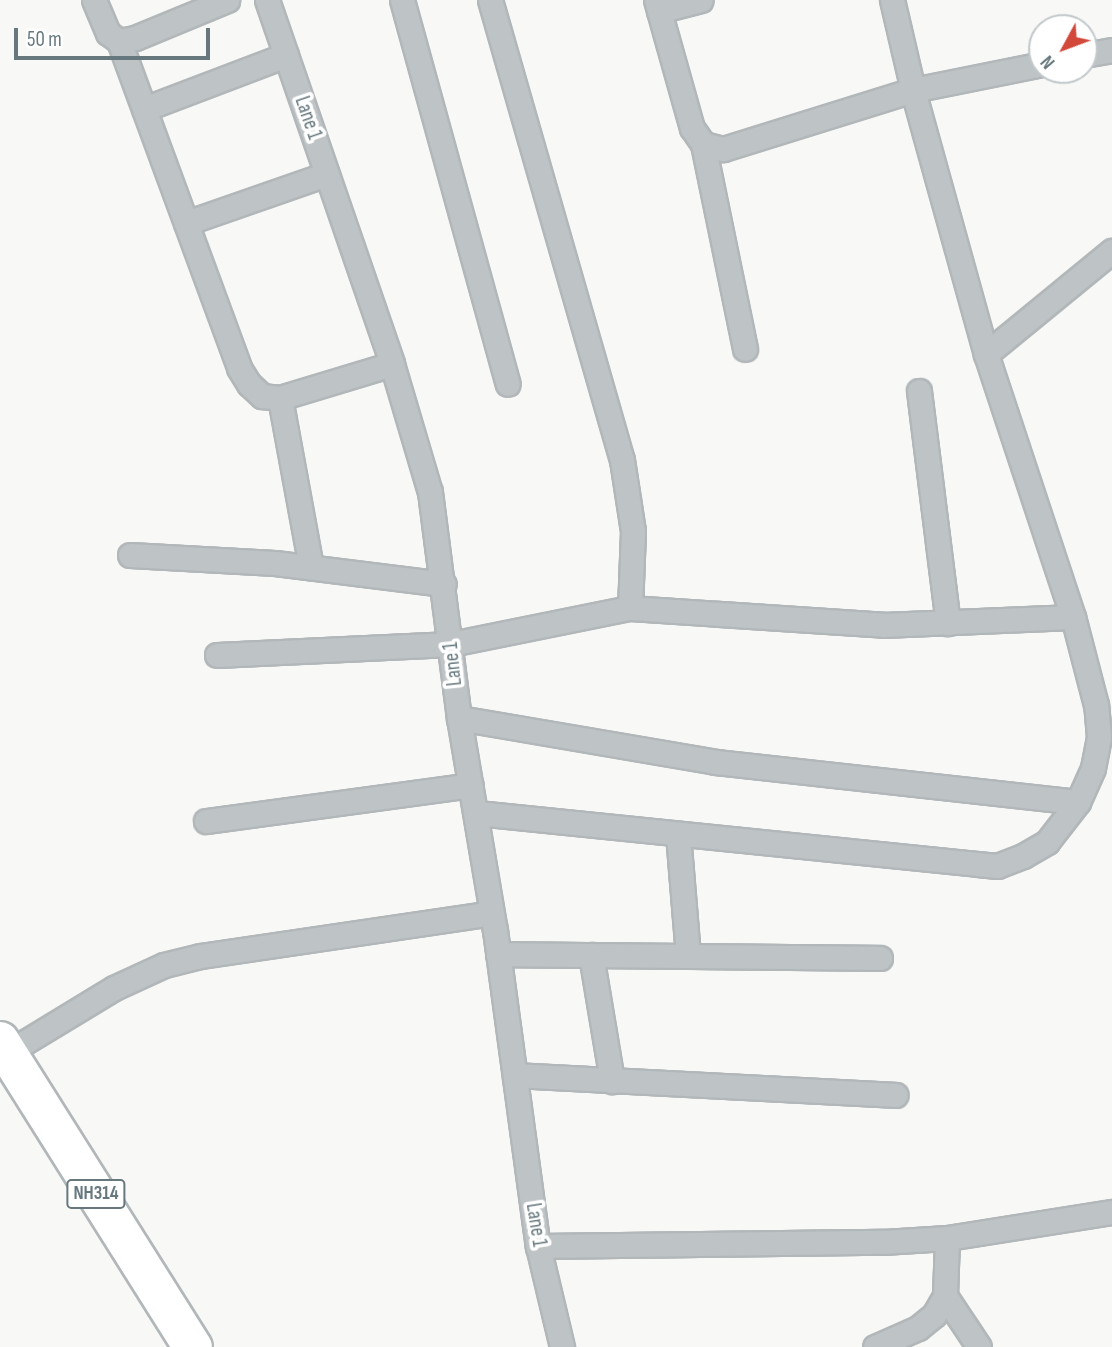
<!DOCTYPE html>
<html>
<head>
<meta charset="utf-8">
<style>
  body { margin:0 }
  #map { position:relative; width:1112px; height:1347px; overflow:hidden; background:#f8f8f6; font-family:"Sofia Sans Condensed",sans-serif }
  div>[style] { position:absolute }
  .roads { filter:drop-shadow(2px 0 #b2b7b9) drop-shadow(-2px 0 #b2b7b9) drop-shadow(0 2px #b2b7b9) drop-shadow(0 -2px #b2b7b9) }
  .street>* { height:23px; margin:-11.5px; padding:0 11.5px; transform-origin:11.5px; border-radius:11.5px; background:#bec3c5 }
  .highway>* { height:38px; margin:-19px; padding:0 19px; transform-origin:19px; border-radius:19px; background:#fff }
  span { translate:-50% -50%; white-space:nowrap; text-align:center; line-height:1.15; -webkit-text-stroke:7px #fff; paint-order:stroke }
  .shield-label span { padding:2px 5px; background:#fff; border:2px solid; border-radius:5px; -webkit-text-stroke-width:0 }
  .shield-label { font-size:19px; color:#66787e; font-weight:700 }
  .street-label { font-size:21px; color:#66787e }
  .north { position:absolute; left:1028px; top:14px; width:70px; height:70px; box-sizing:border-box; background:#fff; border:2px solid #c2c9cb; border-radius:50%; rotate:229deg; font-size:19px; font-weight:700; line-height:28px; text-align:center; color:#66787e }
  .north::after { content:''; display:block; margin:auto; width:24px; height:32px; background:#d2493c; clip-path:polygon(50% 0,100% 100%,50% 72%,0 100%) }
  .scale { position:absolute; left:14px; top:28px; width:196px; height:32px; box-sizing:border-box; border:4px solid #66787e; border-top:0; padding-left:9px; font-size:21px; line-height:24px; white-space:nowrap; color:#66787e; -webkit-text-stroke:5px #fff; paint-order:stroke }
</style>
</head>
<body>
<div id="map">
  <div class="roads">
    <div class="street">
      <i style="left:94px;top:0;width:36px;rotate:67deg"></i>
      <i style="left:108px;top:33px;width:14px;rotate:36deg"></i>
      <i style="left:119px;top:41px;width:16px;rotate:-11deg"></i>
      <i style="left:135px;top:38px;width:100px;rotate:-22.4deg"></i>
      <i style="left:267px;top:0;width:385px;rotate:71deg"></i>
      <i style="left:392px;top:364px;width:134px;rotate:73.5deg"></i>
      <i style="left:430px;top:492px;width:228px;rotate:82.7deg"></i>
      <i style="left:459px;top:718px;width:215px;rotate:80.4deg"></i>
      <i style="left:495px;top:930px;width:319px;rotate:82.3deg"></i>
      <i style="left:538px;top:1246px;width:104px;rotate:76.6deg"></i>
      <i style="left:402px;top:0;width:398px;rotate:74.6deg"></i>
      <i style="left:490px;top:0;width:479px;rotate:74deg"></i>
      <i style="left:622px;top:460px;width:72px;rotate:81.2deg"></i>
      <i style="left:633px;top:531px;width:77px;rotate:92.2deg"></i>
      <i style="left:656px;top:0;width:133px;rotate:74.3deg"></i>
      <i style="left:692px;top:128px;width:19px;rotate:55deg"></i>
      <i style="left:703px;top:144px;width:21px;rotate:14deg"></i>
      <i style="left:723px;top:149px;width:199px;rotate:-17.3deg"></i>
      <i style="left:913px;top:90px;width:132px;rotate:-11.4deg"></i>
      <i style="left:659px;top:11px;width:43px;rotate:-14.7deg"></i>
      <i style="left:119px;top:41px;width:348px;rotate:69.8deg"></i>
      <i style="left:239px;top:368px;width:19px;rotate:58deg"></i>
      <i style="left:249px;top:384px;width:18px;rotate:43deg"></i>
      <i style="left:262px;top:396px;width:18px;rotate:6deg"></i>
      <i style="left:280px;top:398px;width:117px;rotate:-16.9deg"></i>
      <i style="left:1084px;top:55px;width:28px;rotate:-10deg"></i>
      <i style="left:144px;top:109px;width:152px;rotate:-20.8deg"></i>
      <i style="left:703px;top:144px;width:209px;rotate:78.4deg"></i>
      <i style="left:186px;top:223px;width:149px;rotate:-19.2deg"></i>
      <i style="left:986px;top:354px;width:163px;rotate:-39.3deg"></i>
      <i style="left:919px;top:391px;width:234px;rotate:82.9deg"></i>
      <i style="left:280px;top:398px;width:172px;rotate:79.6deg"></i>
      <i style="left:130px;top:555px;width:145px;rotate:3.2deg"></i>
      <i style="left:275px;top:563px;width:170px;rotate:7.1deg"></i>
      <i style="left:217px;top:655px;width:234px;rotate:-2.7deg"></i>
      <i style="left:451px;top:644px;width:183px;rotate:-11.4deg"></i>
      <i style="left:630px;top:608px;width:254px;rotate:3.8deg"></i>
      <i style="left:883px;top:625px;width:190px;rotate:-2.4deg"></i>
      <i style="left:459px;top:718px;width:261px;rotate:9.7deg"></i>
      <i style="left:716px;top:762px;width:364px;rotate:6.3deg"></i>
      <i style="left:477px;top:813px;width:523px;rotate:5.82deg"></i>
      <i style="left:997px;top:866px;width:28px;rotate:-21deg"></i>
      <i style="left:1023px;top:856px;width:28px;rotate:-30deg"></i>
      <i style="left:1047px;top:842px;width:51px;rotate:-52.2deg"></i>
      <i style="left:1078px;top:802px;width:37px;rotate:-66deg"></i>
      <i style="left:1093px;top:768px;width:32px;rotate:-79deg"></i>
      <i style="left:1099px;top:737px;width:32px;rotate:-95deg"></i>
      <i style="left:1096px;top:705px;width:91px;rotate:-104.6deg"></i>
      <i style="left:1073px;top:617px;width:277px;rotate:-108.3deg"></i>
      <i style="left:986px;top:354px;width:274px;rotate:-105.5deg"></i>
      <i style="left:913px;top:90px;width:92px;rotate:-103.1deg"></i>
      <i style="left:206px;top:821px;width:267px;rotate:-7.7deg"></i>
      <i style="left:678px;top:834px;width:122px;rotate:85.3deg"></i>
      <i style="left:498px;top:954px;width:382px;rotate:0.6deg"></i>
      <i style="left:591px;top:955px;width:128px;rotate:80.5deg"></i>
      <i style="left:7px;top:1053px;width:125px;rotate:-31.3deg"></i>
      <i style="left:114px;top:988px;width:55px;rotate:-24.7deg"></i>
      <i style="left:164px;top:965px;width:38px;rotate:-14deg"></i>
      <i style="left:201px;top:956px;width:293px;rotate:-8.4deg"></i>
      <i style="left:515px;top:1075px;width:381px;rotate:3deg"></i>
      <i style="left:538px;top:1246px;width:345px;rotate:-0.7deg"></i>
      <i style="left:883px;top:1242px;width:64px;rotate:-3.6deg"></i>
      <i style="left:947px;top:1238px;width:167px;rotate:-9deg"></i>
      <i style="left:945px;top:1296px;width:61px;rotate:56.3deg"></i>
      <i style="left:875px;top:1347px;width:47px;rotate:-23.8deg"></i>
      <i style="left:918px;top:1328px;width:21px;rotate:-39deg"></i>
      <i style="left:934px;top:1315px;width:22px;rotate:-60deg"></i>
      <i style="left:945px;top:1296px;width:58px;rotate:-88deg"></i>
    </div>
    <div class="highway">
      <i style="left:0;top:1041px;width:362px;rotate:57.8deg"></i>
    </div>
  </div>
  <div class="shield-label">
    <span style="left:96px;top:1194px">NH314</span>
  </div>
  <div class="street-label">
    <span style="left:308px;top:118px;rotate:71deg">Lane 1</span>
    <span style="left:453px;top:664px;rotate:-96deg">Lane 1</span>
    <span style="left:536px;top:1225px;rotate:81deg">Lane 1</span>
  </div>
  <div class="north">N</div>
  <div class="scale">50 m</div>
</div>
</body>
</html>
